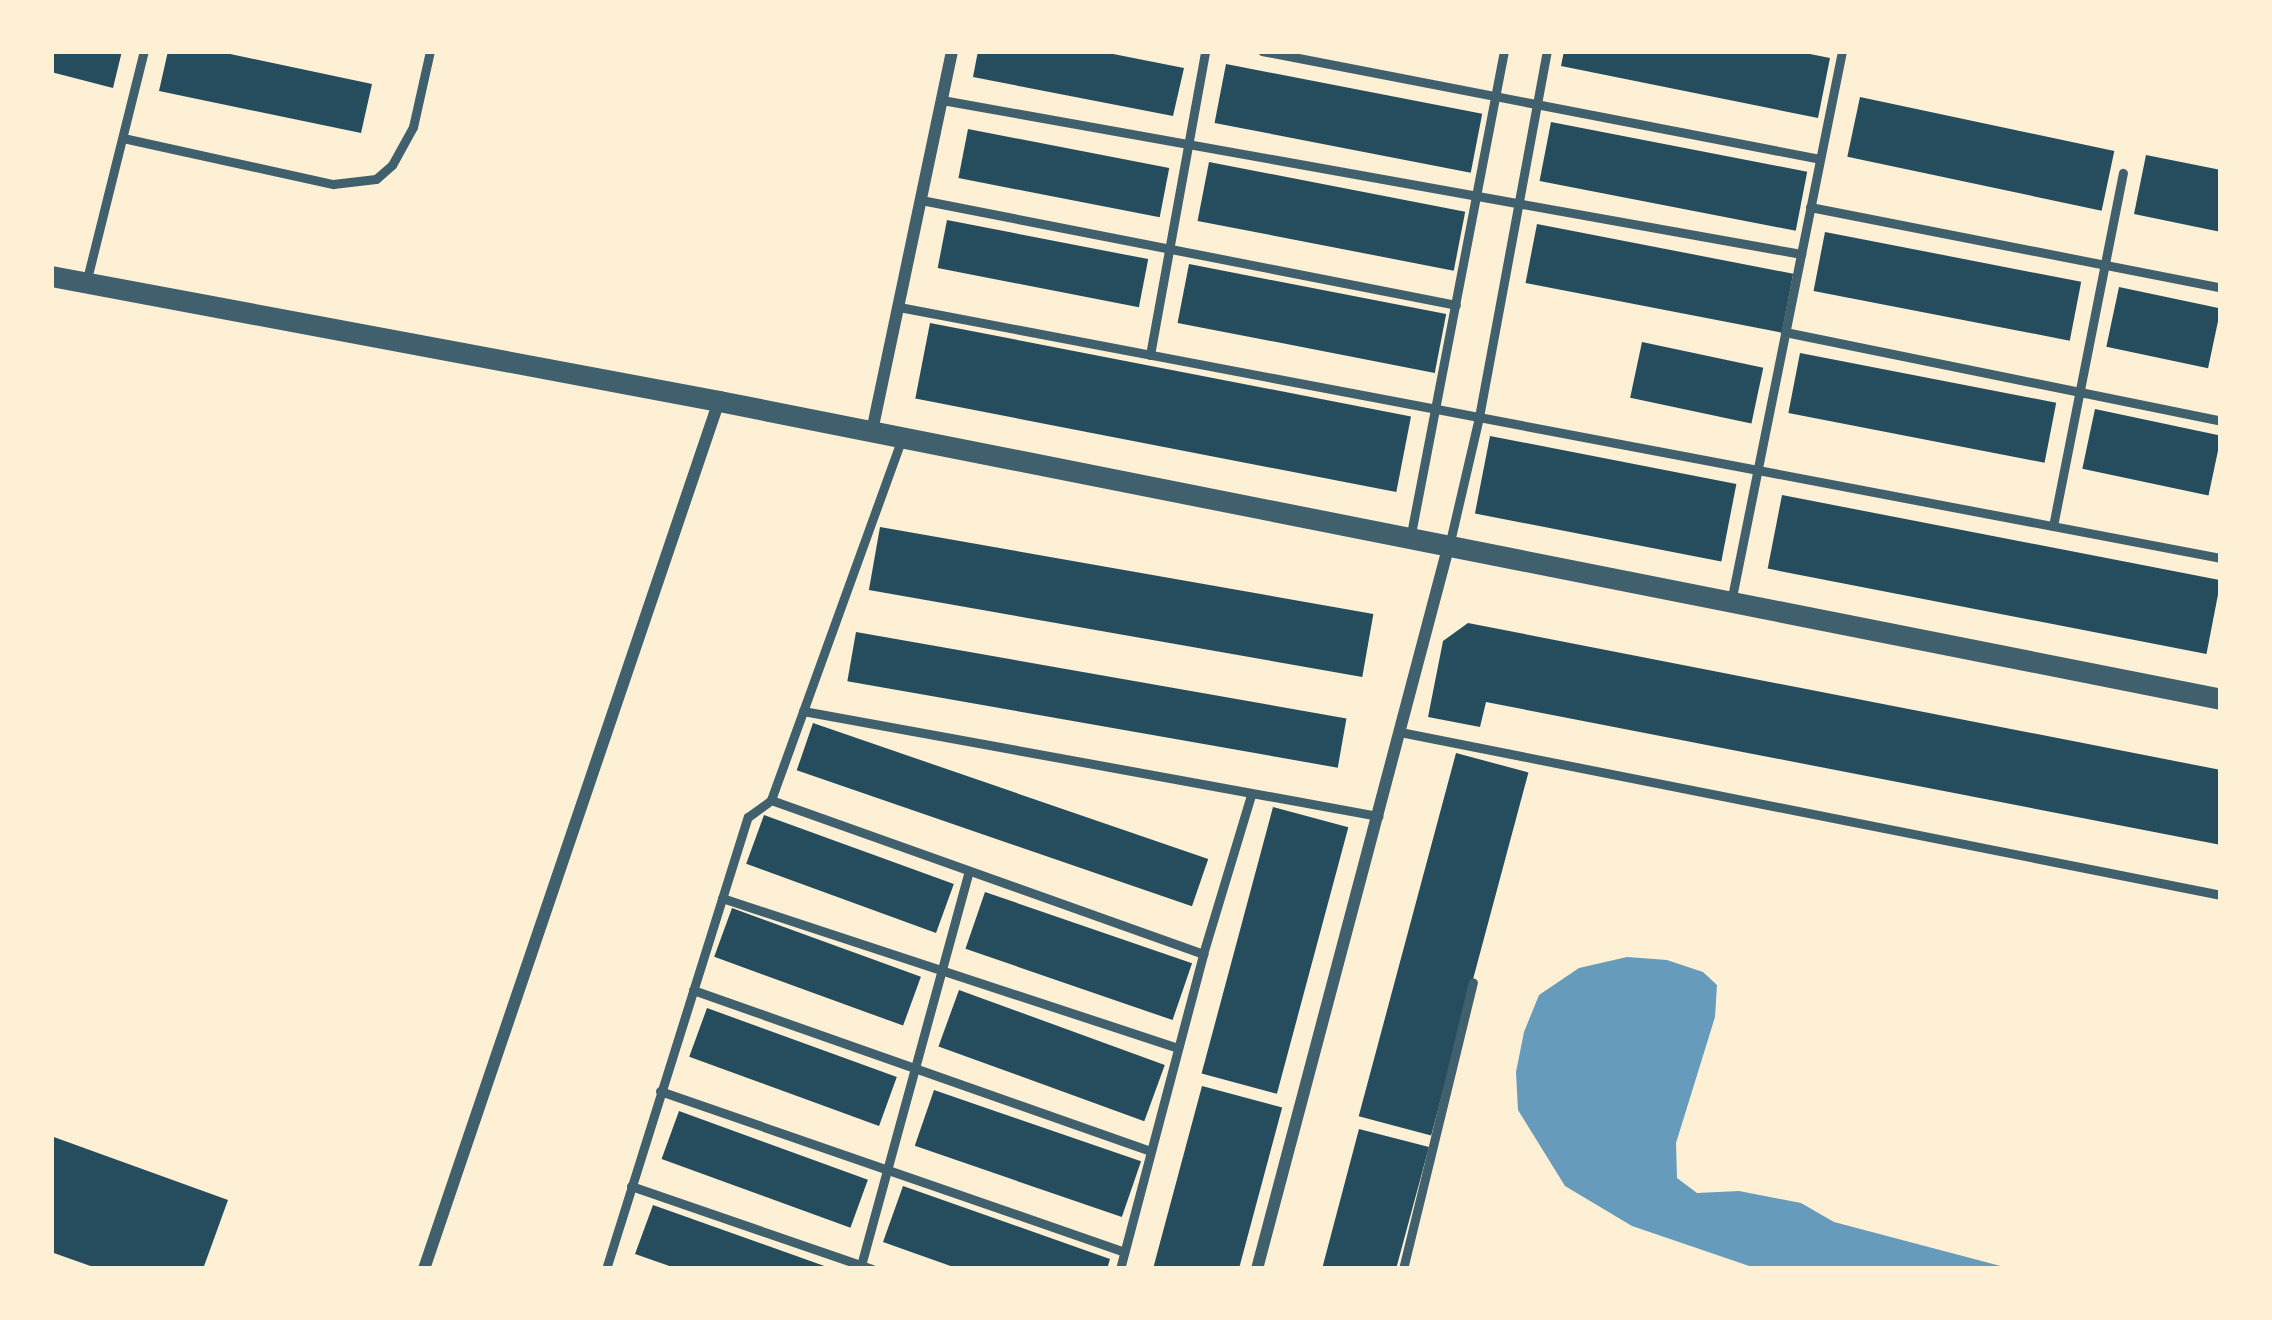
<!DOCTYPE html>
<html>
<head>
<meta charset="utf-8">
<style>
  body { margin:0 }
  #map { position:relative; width:2272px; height:1320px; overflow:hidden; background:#fdf0d5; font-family:Helvetica,sans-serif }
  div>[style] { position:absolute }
  .water>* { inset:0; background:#669bbc }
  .building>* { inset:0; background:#264d5e; transform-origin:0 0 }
  .service>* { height:9px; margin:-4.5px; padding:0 4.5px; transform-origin:4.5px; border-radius:4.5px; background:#3f606c }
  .minor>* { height:12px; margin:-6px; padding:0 6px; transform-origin:6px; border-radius:6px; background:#3f606c }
  .tertiary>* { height:21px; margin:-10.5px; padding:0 10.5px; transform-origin:10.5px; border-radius:10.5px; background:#3f606c }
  span { translate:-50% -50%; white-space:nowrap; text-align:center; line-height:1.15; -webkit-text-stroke:9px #fdf0d5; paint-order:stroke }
  .frame { position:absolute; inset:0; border:54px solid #fdf0d5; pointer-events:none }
</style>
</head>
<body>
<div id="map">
  <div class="water">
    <i style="clip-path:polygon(1627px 957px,1667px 960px,1703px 972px,1717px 985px,1715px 1017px,1676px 1143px,1677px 1178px,1697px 1193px,1739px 1191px,1801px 1203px,1834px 1222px,2012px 1269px,1758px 1269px,1632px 1226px,1565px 1186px,1518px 1110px,1516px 1072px,1524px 1032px,1539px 995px,1579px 968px)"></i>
  </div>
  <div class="building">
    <i style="clip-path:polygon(51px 51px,122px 51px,113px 88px,51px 72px)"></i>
    <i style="clip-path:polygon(168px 51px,216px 51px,372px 84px,361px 133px,159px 91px)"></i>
    <i style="clip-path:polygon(978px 51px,1098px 51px,1184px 68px,1173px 116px,973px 77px)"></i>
    <i style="clip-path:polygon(1564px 51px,1795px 51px,1830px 58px,1818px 118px,1561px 66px)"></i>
    <i style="left:1226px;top:64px;width:261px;height:60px;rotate:11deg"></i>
    <i style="left:1860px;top:97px;width:260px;height:61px;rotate:12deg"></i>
    <i style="left:1551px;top:122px;width:261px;height:60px;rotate:11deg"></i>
    <i style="left:968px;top:129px;width:205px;height:50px;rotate:11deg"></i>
    <i style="clip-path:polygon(2146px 155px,2221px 170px,2221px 232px,2134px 214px)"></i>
    <i style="left:1209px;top:162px;width:261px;height:60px;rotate:11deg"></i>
    <i style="left:947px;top:220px;width:205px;height:49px;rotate:11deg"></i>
    <i style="left:1537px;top:224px;width:261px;height:60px;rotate:11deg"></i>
    <i style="left:1825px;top:232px;width:261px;height:60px;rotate:11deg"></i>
    <i style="left:1189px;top:264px;width:262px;height:60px;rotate:11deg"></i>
    <i style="left:2119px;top:287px;width:104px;height:61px;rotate:12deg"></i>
    <i style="left:930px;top:323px;width:490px;height:77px;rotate:11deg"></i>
    <i style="left:1642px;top:342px;width:124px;height:57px;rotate:12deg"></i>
    <i style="left:1800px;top:353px;width:261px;height:61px;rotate:11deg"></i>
    <i style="left:2095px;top:409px;width:129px;height:61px;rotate:12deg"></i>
    <i style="left:1490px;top:436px;width:251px;height:79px;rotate:11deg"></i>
    <i style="left:1782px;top:495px;width:447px;height:75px;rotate:11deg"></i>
    <i style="left:880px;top:527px;width:501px;height:64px;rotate:10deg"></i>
    <i style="clip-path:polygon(1468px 623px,2221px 770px,2221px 845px,1486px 702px,1480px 727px,1428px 717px,1443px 641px)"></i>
    <i style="left:856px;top:632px;width:498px;height:50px;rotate:10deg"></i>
    <i style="left:813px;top:723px;width:418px;height:50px;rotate:19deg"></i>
    <i style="left:1456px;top:753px;width:75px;height:376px;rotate:15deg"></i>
    <i style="left:1273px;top:807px;width:78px;height:276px;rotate:15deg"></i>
    <i style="left:764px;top:815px;width:202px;height:52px;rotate:20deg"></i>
    <i style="left:985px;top:892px;width:219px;height:60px;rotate:19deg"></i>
    <i style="left:732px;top:908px;width:201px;height:52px;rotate:20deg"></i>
    <i style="left:959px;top:990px;width:219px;height:60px;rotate:20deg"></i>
    <i style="left:707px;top:1008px;width:202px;height:52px;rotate:20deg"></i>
    <i style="left:1202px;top:1086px;width:83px;height:189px;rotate:15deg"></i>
    <i style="left:934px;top:1090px;width:219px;height:59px;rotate:19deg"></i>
    <i style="left:679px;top:1111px;width:201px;height:51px;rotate:20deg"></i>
    <i style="clip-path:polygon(1359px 1129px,1429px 1147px,1396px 1269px,1322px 1269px)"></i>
    <i style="clip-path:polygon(51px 1136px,228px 1200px,203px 1269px,99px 1269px,51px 1252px)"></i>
    <i style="clip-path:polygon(903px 1186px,1110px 1259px,1107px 1269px,959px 1269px,883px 1242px)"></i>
    <i style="clip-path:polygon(653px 1205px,830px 1268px,830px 1269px,678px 1269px,635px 1254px)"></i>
  </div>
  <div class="service">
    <i style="left:1262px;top:51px;width:568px;rotate:10.95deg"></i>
    <i style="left:942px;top:100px;width:873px;rotate:10.16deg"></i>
    <i style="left:123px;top:138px;width:215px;rotate:12.4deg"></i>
    <i style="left:333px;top:184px;width:43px;rotate:-6.6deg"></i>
    <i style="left:376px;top:179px;width:21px;rotate:-41deg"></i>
    <i style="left:392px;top:165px;width:43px;rotate:-61.1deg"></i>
    <i style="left:413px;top:127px;width:78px;rotate:-77.4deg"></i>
    <i style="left:921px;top:200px;width:545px;rotate:11.1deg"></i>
    <i style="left:1810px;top:207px;width:419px;rotate:11.1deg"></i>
    <i style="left:86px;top:283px;width:239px;rotate:-76deg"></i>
    <i style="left:899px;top:307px;width:1346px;rotate:10.75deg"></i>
    <i style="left:1785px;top:332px;width:445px;rotate:11.5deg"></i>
    <i style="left:1150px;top:355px;width:309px;rotate:-79.7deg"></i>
    <i style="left:902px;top:438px;width:385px;rotate:109.9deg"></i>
    <i style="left:771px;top:800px;width:459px;rotate:19.6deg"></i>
    <i style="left:2053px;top:526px;width:360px;rotate:-78.8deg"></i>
    <i style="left:1410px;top:539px;width:497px;rotate:-79.1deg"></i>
    <i style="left:1449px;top:546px;width:132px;rotate:-76.9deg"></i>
    <i style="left:1479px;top:417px;width:372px;rotate:-79.5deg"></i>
    <i style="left:1731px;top:602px;width:562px;rotate:-78.61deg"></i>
    <i style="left:803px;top:711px;width:585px;rotate:10.35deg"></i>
    <i style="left:1400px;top:732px;width:837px;rotate:11.23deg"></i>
    <i style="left:722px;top:898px;width:480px;rotate:18.2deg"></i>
    <i style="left:693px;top:990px;width:485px;rotate:19.4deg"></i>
    <i style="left:660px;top:1091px;width:491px;rotate:19.1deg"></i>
    <i style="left:631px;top:1186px;width:255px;rotate:19deg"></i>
    <i style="left:606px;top:1269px;width:474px;rotate:-72.6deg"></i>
    <i style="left:748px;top:817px;width:29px;rotate:-36deg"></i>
    <i style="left:860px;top:1269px;width:409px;rotate:-74.7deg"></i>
    <i style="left:1120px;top:1269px;width:326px;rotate:-75.2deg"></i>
    <i style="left:1203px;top:954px;width:166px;rotate:-73.2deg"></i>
    <i style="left:1403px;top:1269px;width:295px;rotate:-76.3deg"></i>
  </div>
  <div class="minor">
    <i style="left:872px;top:431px;width:388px;rotate:-78.1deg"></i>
    <i style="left:424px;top:1269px;width:917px;rotate:-71.23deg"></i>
    <i style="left:1257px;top:1269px;width:746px;rotate:-75.16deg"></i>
  </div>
  <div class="tertiary">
    <i style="left:51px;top:276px;width:680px;rotate:10.6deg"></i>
    <i style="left:719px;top:401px;width:1531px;rotate:11.22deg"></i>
  </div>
  <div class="frame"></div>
</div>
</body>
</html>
